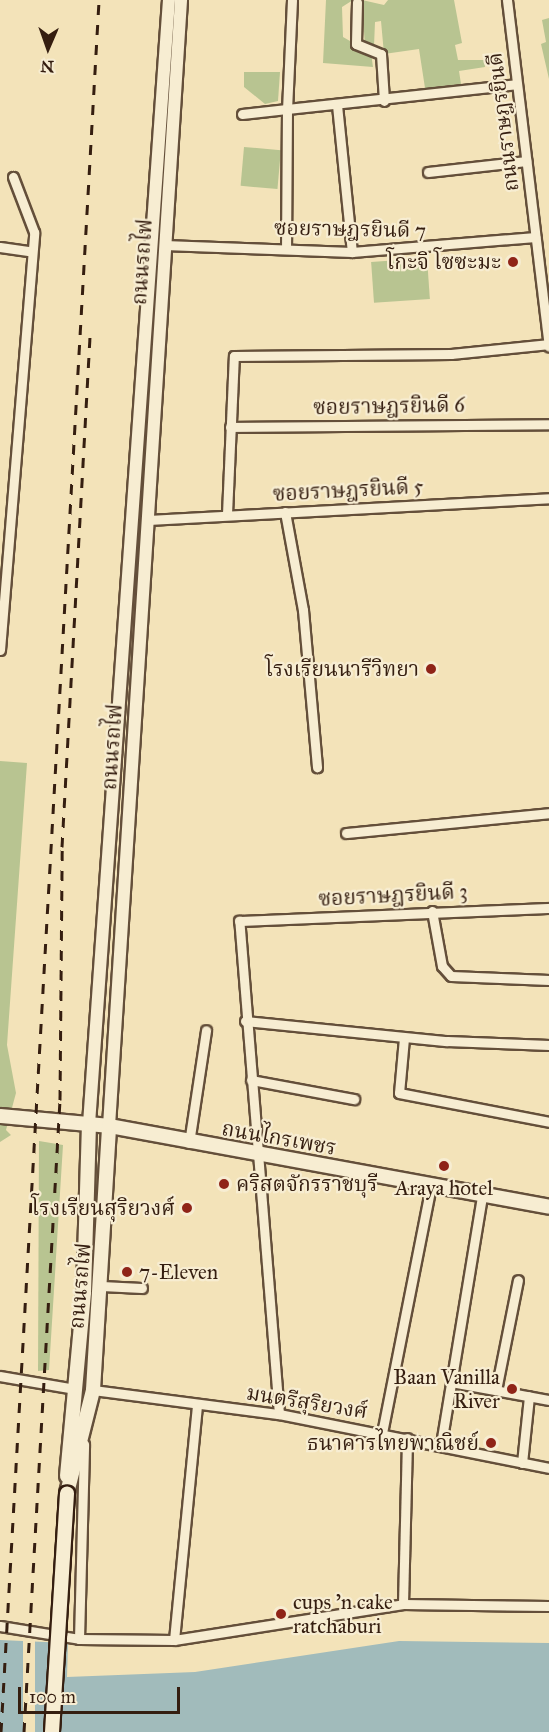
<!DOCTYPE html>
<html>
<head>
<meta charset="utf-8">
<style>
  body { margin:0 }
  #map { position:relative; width:549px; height:1732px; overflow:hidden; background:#f3e3b9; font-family:"IM FELL Great Primer","Noto Serif Thai",serif }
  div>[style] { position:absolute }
  .green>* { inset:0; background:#b8c491; transform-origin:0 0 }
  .water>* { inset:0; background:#a1bbbb }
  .pier>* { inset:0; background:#f3e3b9; transform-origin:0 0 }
  .roads { filter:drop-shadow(2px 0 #644f3a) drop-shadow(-2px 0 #644f3a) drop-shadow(0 2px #644f3a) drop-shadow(0 -2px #644f3a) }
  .minor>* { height:9px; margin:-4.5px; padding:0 4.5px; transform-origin:4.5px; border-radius:4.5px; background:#f7edd2 }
  .tertiary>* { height:12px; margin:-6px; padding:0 6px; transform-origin:6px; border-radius:6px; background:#f7edd2 }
  .secondary>* { height:14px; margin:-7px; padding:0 7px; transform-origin:7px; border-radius:7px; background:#f7edd2 }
  .rail>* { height:3px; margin-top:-1.5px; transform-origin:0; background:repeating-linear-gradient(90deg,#351e10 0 10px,transparent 0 20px) }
  .bridges { filter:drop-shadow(2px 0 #351e10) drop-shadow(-2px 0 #351e10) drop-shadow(0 2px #351e10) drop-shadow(0 -2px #351e10) }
  .secondary-bridge>* { height:14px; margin:-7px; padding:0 7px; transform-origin:7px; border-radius:7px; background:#f7edd2 }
  .dots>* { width:16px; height:16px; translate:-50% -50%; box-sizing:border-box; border:3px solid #f7edd2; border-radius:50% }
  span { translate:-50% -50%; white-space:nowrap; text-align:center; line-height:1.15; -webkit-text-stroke:4.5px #f7edd2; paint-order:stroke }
  .street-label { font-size:21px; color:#351e10 }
  .poi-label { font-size:21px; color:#351e10 }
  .right { translate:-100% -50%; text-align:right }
  .left { translate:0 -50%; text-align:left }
  .north { position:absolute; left:18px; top:18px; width:60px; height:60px; -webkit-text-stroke:4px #f7edd2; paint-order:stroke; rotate:182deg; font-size:16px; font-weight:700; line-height:24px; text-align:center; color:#351e10 }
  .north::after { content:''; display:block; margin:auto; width:21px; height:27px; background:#351e10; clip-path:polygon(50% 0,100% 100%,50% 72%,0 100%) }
  .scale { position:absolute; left:18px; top:1687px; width:162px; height:27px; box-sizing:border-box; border:3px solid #351e10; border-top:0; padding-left:8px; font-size:18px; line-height:21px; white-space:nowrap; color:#351e10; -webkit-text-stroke:4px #f7edd2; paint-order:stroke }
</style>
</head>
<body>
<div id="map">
  <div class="green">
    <i style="clip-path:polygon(326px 0,353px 0,342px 7px,343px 37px,371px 53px,373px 67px,323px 63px)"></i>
    <i style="clip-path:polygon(362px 0,384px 5px,388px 0,454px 0,462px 43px,455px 45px,458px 60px,484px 60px,485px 67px,459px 71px,461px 84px,425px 88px,419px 49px,384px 54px,381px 21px,375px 22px,374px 46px,365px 47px)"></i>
    <i style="clip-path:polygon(549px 18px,549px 79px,541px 44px,546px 42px,542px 20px)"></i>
    <i style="clip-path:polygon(244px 72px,280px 72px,278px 101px,265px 104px,244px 87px)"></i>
    <i style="left:244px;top:147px;width:37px;height:39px;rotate:5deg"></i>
    <i style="left:427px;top:258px;width:41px;height:56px;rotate:86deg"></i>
    <i style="clip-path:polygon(0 761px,27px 763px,7px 1045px,16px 1093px,6px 1130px,11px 1135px,0 1142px)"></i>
    <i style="clip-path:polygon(39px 1141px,63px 1145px,49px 1370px,38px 1371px)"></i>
  </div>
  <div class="water">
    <i style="clip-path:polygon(0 1640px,68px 1643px,67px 1677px,195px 1672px,399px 1641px,549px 1643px,549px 1732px,0 1732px)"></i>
  </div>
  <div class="pier">
    <i style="left:23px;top:1639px;width:12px;height:93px"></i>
  </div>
  <div class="roads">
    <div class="minor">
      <i style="left:292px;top:0;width:109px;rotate:92.6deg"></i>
      <i style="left:287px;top:109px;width:230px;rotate:-6.2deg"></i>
      <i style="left:507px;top:0;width:349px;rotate:83.1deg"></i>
      <i style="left:357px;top:2px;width:42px;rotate:91.4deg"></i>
      <i style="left:356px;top:44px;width:27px;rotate:22deg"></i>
      <i style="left:381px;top:54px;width:47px;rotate:86.3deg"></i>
      <i style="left:337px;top:105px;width:148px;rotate:84.2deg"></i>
      <i style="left:242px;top:114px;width:45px;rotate:-6.3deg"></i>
      <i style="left:287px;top:109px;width:138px;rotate:90.4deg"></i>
      <i style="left:428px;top:172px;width:99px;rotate:-6.4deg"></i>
      <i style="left:164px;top:245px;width:188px;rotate:2.1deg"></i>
      <i style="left:352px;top:252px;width:184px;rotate:-4.7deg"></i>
      <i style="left:0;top:247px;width:30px;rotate:8deg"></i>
      <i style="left:230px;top:427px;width:319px;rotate:-0.5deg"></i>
      <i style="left:285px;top:512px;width:100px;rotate:79.6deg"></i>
      <i style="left:303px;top:610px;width:158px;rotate:84.9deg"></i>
      <i style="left:227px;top:514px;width:158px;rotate:-87.5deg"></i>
      <i style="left:234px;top:356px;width:217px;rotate:-0.5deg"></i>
      <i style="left:451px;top:354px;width:99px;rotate:-5.8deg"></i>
      <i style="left:148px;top:520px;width:402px;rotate:-3.1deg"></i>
      <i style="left:0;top:650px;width:419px;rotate:-85.3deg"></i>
      <i style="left:34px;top:232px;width:59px;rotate:-110.9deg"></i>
      <i style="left:346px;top:833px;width:204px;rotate:-5.6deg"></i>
      <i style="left:432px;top:911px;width:56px;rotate:79.7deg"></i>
      <i style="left:442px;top:966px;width:13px;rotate:48deg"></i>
      <i style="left:451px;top:976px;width:98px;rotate:2.3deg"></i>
      <i style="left:245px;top:1021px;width:203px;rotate:5.7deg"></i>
      <i style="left:447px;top:1041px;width:102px;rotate:2.2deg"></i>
      <i style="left:404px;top:1038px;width:55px;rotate:95.2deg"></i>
      <i style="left:399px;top:1093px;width:153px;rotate:10.9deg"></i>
      <i style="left:251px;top:1080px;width:105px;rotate:10.5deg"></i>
      <i style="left:189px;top:1143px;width:114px;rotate:-81.4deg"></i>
      <i style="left:101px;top:1286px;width:41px;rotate:2.8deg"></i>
      <i style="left:0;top:1376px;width:76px;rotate:9.8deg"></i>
      <i style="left:451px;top:1382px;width:100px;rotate:10.4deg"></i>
      <i style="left:93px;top:1390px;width:188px;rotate:7.4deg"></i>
      <i style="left:279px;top:1414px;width:275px;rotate:11.3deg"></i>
      <i style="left:496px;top:1390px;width:112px;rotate:-78.7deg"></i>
      <i style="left:279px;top:1414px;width:495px;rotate:-94.6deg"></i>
      <i style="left:239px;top:921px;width:310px;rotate:-2.4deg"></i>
      <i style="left:382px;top:1433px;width:252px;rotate:-78.8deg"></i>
      <i style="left:441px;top:1444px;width:252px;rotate:-80.6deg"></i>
      <i style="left:522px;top:1463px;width:67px;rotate:-84deg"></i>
      <i style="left:403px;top:1604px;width:166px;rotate:-88.6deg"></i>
      <i style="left:0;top:1626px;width:80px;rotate:9.3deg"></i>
      <i style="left:79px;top:1639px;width:95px;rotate:0.6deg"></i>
      <i style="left:174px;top:1640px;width:232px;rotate:-8.9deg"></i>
      <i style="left:403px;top:1604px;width:146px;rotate:0.8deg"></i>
      <i style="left:79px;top:1639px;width:195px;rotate:-88.5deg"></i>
      <i style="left:174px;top:1640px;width:237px;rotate:-84.4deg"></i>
    </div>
    <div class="tertiary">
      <i style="left:89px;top:1124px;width:1127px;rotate:-85.93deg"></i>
      <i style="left:109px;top:1126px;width:1128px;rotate:-86.34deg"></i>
    </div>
    <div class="secondary">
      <i style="left:0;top:1116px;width:109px;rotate:5.2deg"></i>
      <i style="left:109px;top:1126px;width:447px;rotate:10.4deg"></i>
      <i style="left:67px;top:1476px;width:185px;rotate:-84.7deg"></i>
      <i style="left:84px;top:1292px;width:168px;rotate:-88.3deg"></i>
      <i style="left:67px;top:1493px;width:106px;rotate:-75.8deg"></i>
      <i style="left:93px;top:1390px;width:264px;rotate:-86.5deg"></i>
    </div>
  </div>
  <div class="rail">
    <i style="left:1px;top:1732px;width:1735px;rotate:-86.76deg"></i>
    <i style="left:24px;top:1732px;width:633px;rotate:-86.74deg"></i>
    <i style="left:60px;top:1100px;width:253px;rotate:-89.5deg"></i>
    <i style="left:62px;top:847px;width:512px;rotate:-86.86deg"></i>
  </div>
  <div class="bridges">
    <div class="secondary-bridge">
      <i style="left:52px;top:1732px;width:239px;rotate:-86.4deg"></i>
    </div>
  </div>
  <div class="dots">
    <i style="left:513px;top:262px;background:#8f2418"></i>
    <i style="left:431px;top:669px;background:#8f2418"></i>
    <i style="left:444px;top:1166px;background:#8f2418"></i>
    <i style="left:224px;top:1184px;background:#8f2418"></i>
    <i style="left:187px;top:1208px;background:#8f2418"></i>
    <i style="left:127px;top:1272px;background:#8f2418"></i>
    <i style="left:512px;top:1389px;background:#8f2418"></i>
    <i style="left:491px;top:1443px;background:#8f2418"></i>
    <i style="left:281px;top:1614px;background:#8f2418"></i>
  </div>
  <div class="street-label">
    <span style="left:503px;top:122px;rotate:-97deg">ถนนราษฎรยินดี</span>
    <span style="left:350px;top:229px;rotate:1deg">ซอยราษฎรยินดี 7</span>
    <span style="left:142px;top:262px;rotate:-86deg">ถนนรถไฟ</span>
    <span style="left:389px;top:406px;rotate:-1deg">ซอยราษฎรยินดี 6</span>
    <span style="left:348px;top:490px;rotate:-3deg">ซอยราษฎรยินดี 5</span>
    <span style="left:112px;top:747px;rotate:-86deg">ถนนรถไฟ</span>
    <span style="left:393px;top:895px;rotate:-3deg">ซอยราษฎรยินดี 3</span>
    <span style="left:279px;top:1138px;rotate:10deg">ถนนไกรเพชร</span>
    <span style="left:80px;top:1286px;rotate:-85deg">ถนนรถไฟ</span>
    <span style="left:307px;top:1402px;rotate:9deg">มนตรีสุริยวงศ์</span>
  </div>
  <div class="poi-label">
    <span class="right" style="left:501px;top:262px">โกะจิ โซซะมะ</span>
    <span class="right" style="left:419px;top:669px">โรงเรียนนารีวิทยา</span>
    <span class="left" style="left:236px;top:1184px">คริสตจักรราชบุรี</span>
    <span style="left:444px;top:1188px">Araya hotel</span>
    <span class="right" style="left:175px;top:1208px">โรงเรียนสุริยวงศ์</span>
    <span class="left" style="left:139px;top:1272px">7-Eleven</span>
    <span class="right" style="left:500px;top:1389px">Baan Vanilla<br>River</span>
    <span class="right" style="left:479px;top:1443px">ธนาคารไทยพาณิชย์</span>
    <span class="left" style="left:293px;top:1614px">cups 'n cake<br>ratchaburi</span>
  </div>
  <div class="north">N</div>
  <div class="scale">100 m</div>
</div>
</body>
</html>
